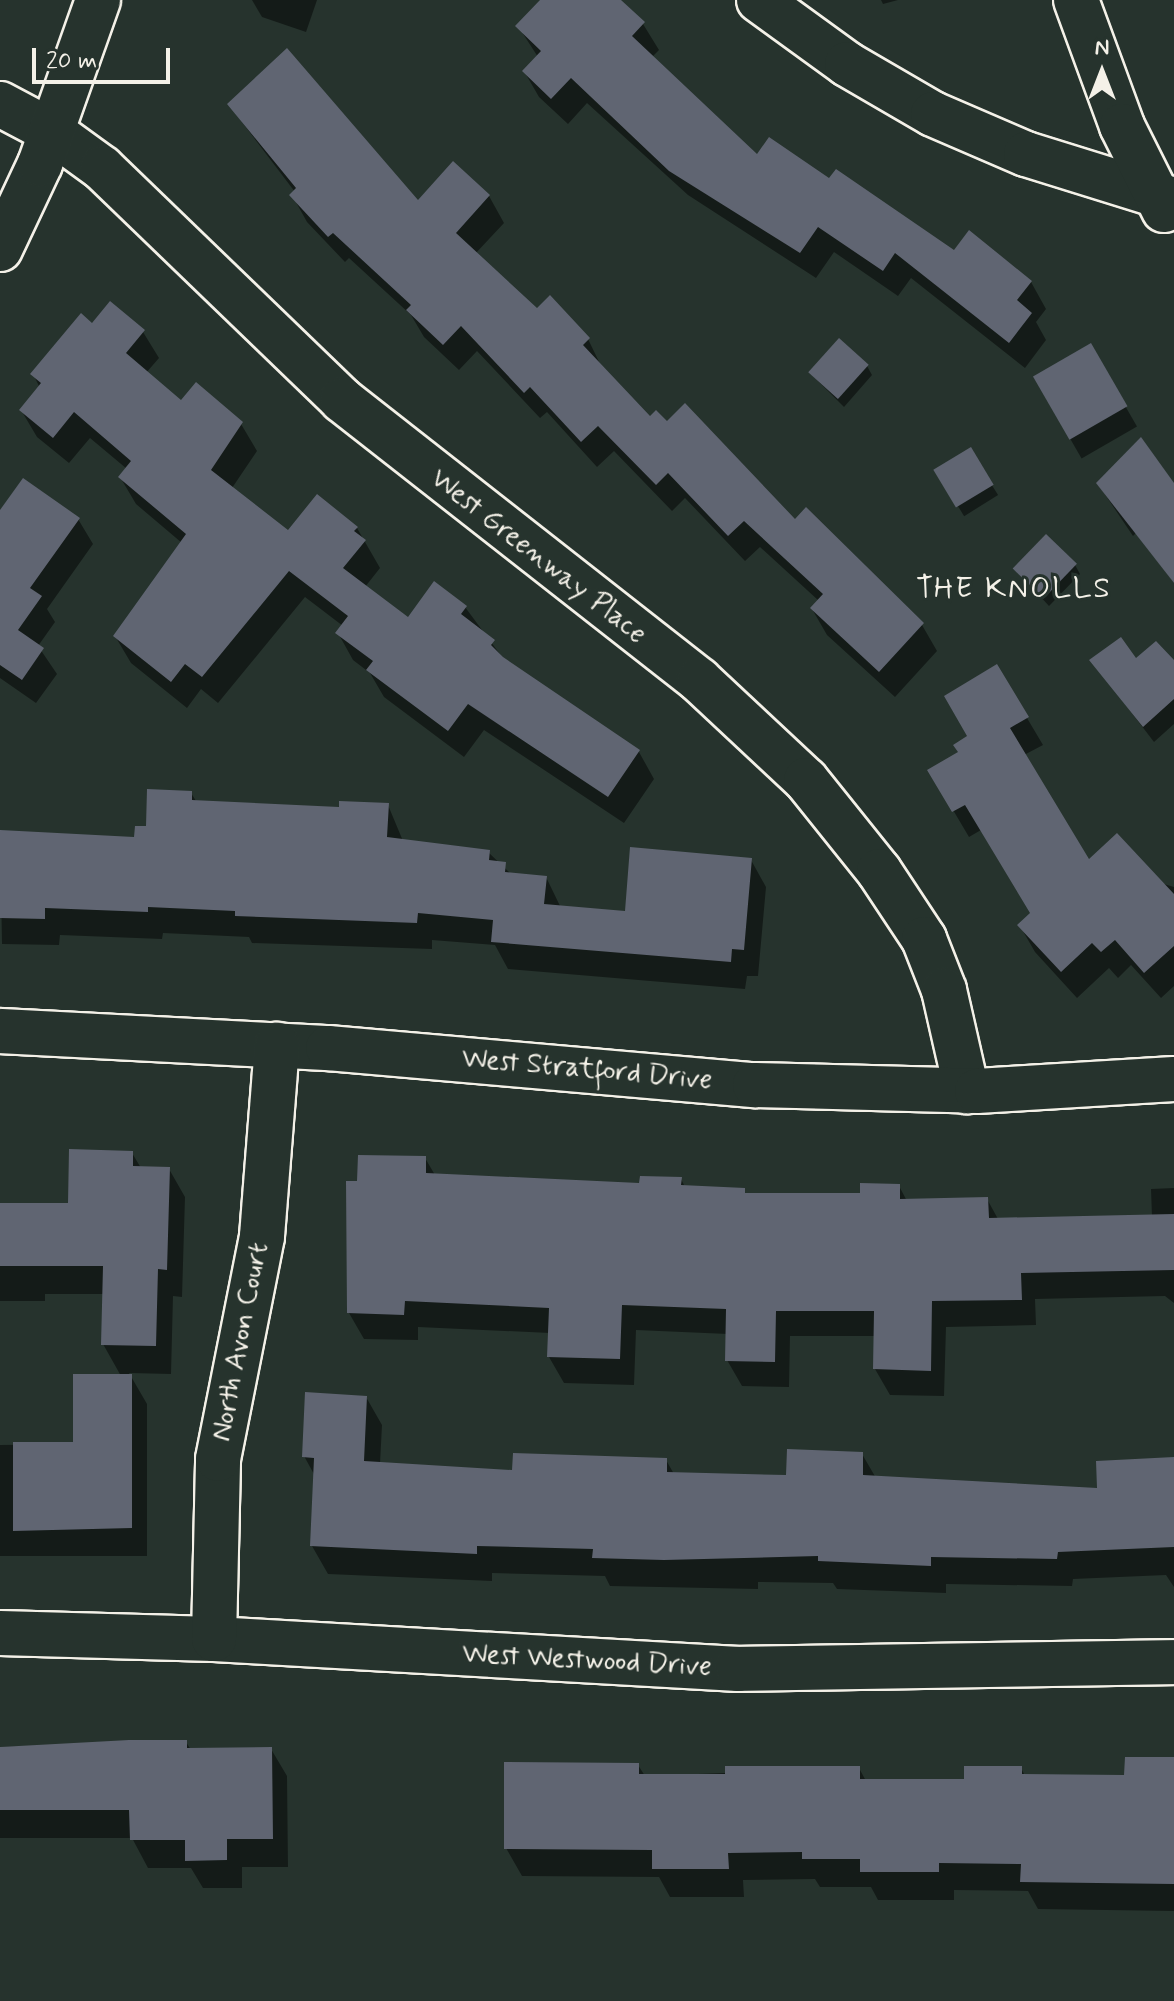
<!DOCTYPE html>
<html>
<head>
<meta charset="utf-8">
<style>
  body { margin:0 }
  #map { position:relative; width:1174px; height:2001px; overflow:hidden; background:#26332d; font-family:Mynerve,sans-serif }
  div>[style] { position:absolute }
  .shadow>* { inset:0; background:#0007; transform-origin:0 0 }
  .building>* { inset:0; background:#606572; transform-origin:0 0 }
  .roads { filter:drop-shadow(2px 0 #f4f1e8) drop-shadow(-2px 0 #f4f1e8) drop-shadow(0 2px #f4f1e8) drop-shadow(0 -2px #f4f1e8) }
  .minor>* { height:44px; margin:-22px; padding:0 22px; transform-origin:22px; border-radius:22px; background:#26332d }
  span { translate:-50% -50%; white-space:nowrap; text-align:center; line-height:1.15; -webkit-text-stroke:6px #26332d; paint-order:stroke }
  .street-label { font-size:28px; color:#f4f1e8 }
  .neighbourhood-label { font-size:30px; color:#f4f1e8; letter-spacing:2px }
  .north { position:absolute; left:1062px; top:32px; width:80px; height:80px; -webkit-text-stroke:6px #26332d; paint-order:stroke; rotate:0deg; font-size:22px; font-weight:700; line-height:32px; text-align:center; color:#f4f1e8 }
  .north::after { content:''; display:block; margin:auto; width:28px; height:36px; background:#f4f1e8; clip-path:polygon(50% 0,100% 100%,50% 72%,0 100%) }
  .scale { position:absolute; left:32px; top:48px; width:138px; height:36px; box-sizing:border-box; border:4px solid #f4f1e8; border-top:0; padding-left:10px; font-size:24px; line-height:28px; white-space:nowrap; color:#f4f1e8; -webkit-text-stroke:6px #26332d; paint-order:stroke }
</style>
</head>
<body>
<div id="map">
  <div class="shadow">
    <i style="clip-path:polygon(252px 0,317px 0,306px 32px,262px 17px)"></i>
    <i style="clip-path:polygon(543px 0,618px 0,643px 24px,659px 50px,652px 57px,758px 157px,829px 181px,954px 252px,1031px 282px,1046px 309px,1036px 322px,1046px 340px,1025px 368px,911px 278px,898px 296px,834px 252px,816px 278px,688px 195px,587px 103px,568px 124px,539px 97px,524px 71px,538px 57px,518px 26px)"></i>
    <i style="clip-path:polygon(881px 0,898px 0,883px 4px)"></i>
    <i style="clip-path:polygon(229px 105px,417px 203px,489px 196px,504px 223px,475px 254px,537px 310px,588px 339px,602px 368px,650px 419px,795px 522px,922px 625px,937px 651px,895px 697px,827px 635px,812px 609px,819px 601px,760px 547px,745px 561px,685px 498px,672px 511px,614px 451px,597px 467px,547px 412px,540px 418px,477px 351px,459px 370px,424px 337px,411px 315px,349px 258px,345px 262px,307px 222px,292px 195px,295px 192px)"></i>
    <i style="clip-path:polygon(92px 326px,143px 332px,159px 358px,146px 373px,181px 403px,241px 424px,257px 451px,232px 488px,288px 533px,357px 528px,380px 568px,365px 587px,408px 620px,465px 607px,505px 661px,639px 752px,654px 779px,624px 823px,484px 730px,464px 757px,384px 697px,370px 673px,353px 660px,338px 633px,343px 626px,305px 597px,218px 703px,201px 689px,187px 708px,131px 663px,115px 636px,182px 543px,136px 504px,120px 477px,127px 469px,90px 438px,69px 463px,37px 437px,21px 410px,40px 388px,33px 374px)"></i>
    <i style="left:1090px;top:345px;width:94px;height:64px;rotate:60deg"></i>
    <i style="clip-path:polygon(867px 366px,872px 375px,844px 407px,810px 373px)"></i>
    <i style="left:970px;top:450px;width:53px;height:40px;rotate:58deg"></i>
    <i style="clip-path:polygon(1098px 484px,1174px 486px,1174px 583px,1137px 532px,1133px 536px)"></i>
    <i style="clip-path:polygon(0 513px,78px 519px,93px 544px,47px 609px,55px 622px,38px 646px,57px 674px,36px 703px,0 678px)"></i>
    <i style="clip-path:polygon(1075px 565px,1080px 574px,1049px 606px,1015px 569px)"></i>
    <i style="clip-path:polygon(1092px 661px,1174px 662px,1174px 724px,1154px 742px)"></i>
    <i style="clip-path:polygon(996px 666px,1043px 745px,1024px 755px,1089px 862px,1174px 887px,1174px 986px,1161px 998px,1131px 965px,1118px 978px,1109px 968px,1077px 998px,1035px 952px,1020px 926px,1032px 914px,981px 830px,969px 837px,930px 771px,960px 753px)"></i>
    <i style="clip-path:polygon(191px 793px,196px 801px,341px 809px,388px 805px,403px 841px,488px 852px,511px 874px,546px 877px,561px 908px,626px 913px,751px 860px,766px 887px,758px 976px,747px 976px,745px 989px,508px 969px,495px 945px,432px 940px,432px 949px,252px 943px,249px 937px,163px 933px,162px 939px,60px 935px,59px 945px,2px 944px,0 833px,136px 839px)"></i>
    <i style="clip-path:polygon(132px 1153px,141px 1168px,169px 1169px,185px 1197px,182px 1297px,173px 1296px,171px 1374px,129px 1373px,147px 1404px,147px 1556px,0 1556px,0 1445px,75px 1444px,121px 1376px,103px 1344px,104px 1294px,45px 1294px,45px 1301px,0 1301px,0 1205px,70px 1205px)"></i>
    <i style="clip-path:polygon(425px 1158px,435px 1175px,641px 1185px,681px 1179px,685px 1187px,744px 1190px,746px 1195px,862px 1195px,899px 1186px,907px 1201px,987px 1199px,998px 1219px,1152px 1217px,1151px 1189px,1174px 1188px,1174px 1303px,1165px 1296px,1035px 1299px,1036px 1325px,946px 1327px,944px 1396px,890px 1395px,875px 1369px,876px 1336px,790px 1336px,789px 1387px,742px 1386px,727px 1360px,728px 1334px,636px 1330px,634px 1385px,564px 1383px,549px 1357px,550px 1333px,418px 1327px,418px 1340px,364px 1339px,349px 1313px,359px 1183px)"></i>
    <i style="clip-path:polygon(366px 1397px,382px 1425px,380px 1464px,514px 1472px,666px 1460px,674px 1474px,788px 1477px,862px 1454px,876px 1478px,1099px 1490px,1174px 1459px,1174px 1587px,1166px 1575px,1073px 1579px,1072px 1586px,946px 1584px,946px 1593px,837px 1589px,833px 1583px,758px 1582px,758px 1589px,610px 1586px,605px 1576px,492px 1573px,492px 1581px,328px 1574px,312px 1546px,315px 1476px,304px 1456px)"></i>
    <i style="clip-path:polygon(186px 1742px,191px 1750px,271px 1749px,287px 1776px,288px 1867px,242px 1867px,242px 1888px,203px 1888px,191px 1868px,148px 1868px,132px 1838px,0 1838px,0 1747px)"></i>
    <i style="clip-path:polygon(1174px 1759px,1174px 1911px,1038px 1909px,1028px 1891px,954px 1890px,954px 1900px,878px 1900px,871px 1887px,820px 1887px,815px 1879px,743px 1880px,744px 1897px,670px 1897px,659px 1877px,522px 1876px,506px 1848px,638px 1765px,645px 1776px,859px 1768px,866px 1781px,966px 1781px,1021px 1768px,1025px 1776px,1126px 1777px)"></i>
  </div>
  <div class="building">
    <i style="clip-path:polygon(540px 0,621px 0,645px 22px,632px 36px,757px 154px,769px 137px,829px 178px,836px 169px,954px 250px,969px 230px,1032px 281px,1017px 300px,1032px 313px,1009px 343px,895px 253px,883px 271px,818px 227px,800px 253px,669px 171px,571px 78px,551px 99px,522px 71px,541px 51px,515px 26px)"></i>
    <i style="clip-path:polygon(287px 48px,418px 200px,453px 161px,490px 195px,456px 233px,537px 308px,550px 295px,590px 338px,583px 345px,650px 416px,656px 410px,667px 421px,685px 403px,795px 519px,806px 507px,924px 623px,879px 672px,810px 608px,823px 594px,744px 521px,728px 536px,668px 473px,656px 485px,598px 426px,581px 442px,530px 387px,524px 393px,461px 326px,443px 345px,406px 310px,411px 305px,333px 233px,328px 237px,289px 195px,296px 188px,227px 104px)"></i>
    <i style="clip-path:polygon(110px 301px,145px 330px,126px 353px,181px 400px,196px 382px,243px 422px,211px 470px,288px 530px,317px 494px,358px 527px,354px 531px,366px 540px,343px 568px,408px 617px,434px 581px,467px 606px,461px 614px,495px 640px,491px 645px,503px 657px,640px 750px,608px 797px,468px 704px,448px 731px,366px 670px,373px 661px,335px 633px,348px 616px,289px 571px,202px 677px,185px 664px,171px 682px,113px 636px,186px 534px,118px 477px,131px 461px,74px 412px,53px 438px,19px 410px,41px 383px,30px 374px,81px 313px,92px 323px)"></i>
    <i style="left:839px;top:338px;width:40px;height:46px;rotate:42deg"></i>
    <i style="left:1091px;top:343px;width:73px;height:67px;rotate:60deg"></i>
    <i style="clip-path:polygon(1141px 437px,1174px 483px,1174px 583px,1096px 483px)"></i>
    <i style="left:971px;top:447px;width:44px;height:44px;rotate:59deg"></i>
    <i style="clip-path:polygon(23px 478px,80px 518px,30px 588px,42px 596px,18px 630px,44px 648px,22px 680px,0 665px,0 510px)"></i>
    <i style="left:1046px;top:534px;width:43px;height:48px;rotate:44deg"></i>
    <i style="clip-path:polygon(1121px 637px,1136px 658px,1156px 641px,1174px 660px,1174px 699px,1143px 727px,1089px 660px)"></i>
    <i style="clip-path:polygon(997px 664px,1029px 717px,1010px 728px,1089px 859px,1117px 833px,1174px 894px,1174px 946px,1144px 973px,1115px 940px,1101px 952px,1092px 943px,1061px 972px,1017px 925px,1030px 913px,965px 805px,952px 812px,927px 770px,958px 752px,953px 745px,967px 736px,944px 696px)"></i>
    <i style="clip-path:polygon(147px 789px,192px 791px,192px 800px,339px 807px,339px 801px,389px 803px,387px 837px,490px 850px,489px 860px,506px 862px,505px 872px,547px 876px,544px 904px,625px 911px,630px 847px,752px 858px,744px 950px,732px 949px,731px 962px,491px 942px,493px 920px,418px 913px,417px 923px,235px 916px,235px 911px,148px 907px,148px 912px,45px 908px,45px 919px,0 918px,0 830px,134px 837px,135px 826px,146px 826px)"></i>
    <i style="clip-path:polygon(69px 1149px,133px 1151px,133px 1166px,170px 1167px,167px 1270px,158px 1269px,156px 1346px,101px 1345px,103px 1266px,0 1266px,0 1203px,68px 1203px)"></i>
    <i style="clip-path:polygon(358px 1155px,426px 1156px,426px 1173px,639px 1183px,640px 1176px,682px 1177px,681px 1185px,745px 1188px,745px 1193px,860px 1193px,860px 1183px,900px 1184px,900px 1199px,988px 1197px,989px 1218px,1174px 1214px,1174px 1270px,1021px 1273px,1022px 1300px,932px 1301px,931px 1371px,873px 1369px,874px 1311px,776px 1311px,775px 1362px,725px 1361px,726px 1309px,622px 1305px,620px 1359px,547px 1357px,549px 1308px,405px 1301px,404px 1315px,347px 1313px,346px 1181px,357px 1181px)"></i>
    <i style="clip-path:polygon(73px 1374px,132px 1374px,132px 1528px,13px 1531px,13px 1442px,73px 1442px)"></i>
    <i style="clip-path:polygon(305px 1392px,367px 1396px,364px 1461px,512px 1470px,513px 1453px,667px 1458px,667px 1472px,786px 1475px,787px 1449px,863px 1452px,863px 1475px,1097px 1488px,1096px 1461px,1174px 1457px,1174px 1547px,1058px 1552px,1057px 1559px,931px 1557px,931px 1566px,818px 1561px,818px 1556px,664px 1560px,592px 1558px,593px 1549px,477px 1546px,477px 1554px,310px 1546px,314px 1458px,302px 1457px)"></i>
    <i style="clip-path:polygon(129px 1740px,187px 1740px,187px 1748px,272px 1747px,273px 1839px,227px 1839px,227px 1860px,185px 1861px,185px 1840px,130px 1840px,129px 1810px,0 1810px,0 1747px)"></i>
    <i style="clip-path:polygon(1125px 1757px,1174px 1757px,1174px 1884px,1020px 1882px,1021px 1864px,939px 1863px,939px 1872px,860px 1872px,860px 1859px,802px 1859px,802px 1852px,728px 1853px,729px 1869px,652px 1869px,652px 1850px,504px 1849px,504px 1762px,639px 1763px,639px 1774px,725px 1774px,725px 1766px,860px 1766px,860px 1779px,964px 1779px,964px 1766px,1022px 1766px,1022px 1774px,1124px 1775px)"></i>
  </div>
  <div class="roads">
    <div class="minor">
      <i style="left:759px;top:0;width:109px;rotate:36deg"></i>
      <i style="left:847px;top:64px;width:99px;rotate:30.2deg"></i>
      <i style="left:933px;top:114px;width:101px;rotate:23.3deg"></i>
      <i style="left:1026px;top:154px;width:155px;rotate:17.3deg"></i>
      <i style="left:1076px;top:0;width:134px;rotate:69.9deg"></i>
      <i style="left:1122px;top:126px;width:94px;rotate:63.4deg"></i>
      <i style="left:0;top:104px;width:58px;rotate:27.9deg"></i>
      <i style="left:51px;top:131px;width:63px;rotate:36deg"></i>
      <i style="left:102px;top:168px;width:334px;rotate:44deg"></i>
      <i style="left:342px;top:400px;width:454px;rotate:38.1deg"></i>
      <i style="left:699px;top:680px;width:146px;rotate:43.1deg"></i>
      <i style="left:806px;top:780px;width:117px;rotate:51.3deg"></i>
      <i style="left:879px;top:871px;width:82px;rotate:56.5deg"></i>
      <i style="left:924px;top:939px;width:55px;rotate:68.6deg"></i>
      <i style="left:944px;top:990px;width:104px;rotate:77.2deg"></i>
      <i style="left:0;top:249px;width:94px;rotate:-64.8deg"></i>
      <i style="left:40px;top:164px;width:174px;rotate:-70.5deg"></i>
      <i style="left:0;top:1031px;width:328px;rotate:3deg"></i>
      <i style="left:328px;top:1048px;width:429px;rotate:5deg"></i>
      <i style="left:755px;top:1085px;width:222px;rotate:1.5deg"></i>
      <i style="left:977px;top:1091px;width:197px;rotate:-3.5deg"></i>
      <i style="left:0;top:1633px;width:214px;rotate:1.6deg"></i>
      <i style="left:214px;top:1639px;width:525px;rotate:3.28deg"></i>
      <i style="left:738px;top:1669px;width:436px;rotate:-0.9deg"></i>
      <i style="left:214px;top:1639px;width:180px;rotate:-88.7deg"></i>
      <i style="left:218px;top:1459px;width:227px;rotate:-78.8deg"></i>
      <i style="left:262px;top:1236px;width:192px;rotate:-85.5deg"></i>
    </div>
  </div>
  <div class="street-label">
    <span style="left:538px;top:557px;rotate:38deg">West Greenway Place</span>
    <span style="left:587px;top:1070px;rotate:5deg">West Stratford Drive</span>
    <span style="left:241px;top:1342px;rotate:-79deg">North Avon Court</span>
    <span style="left:587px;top:1661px;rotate:3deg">West Westwood Drive</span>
  </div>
  <div class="neighbourhood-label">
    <span style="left:1014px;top:589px">THE KNOLLS</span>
  </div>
  <div class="north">N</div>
  <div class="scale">20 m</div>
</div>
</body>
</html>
